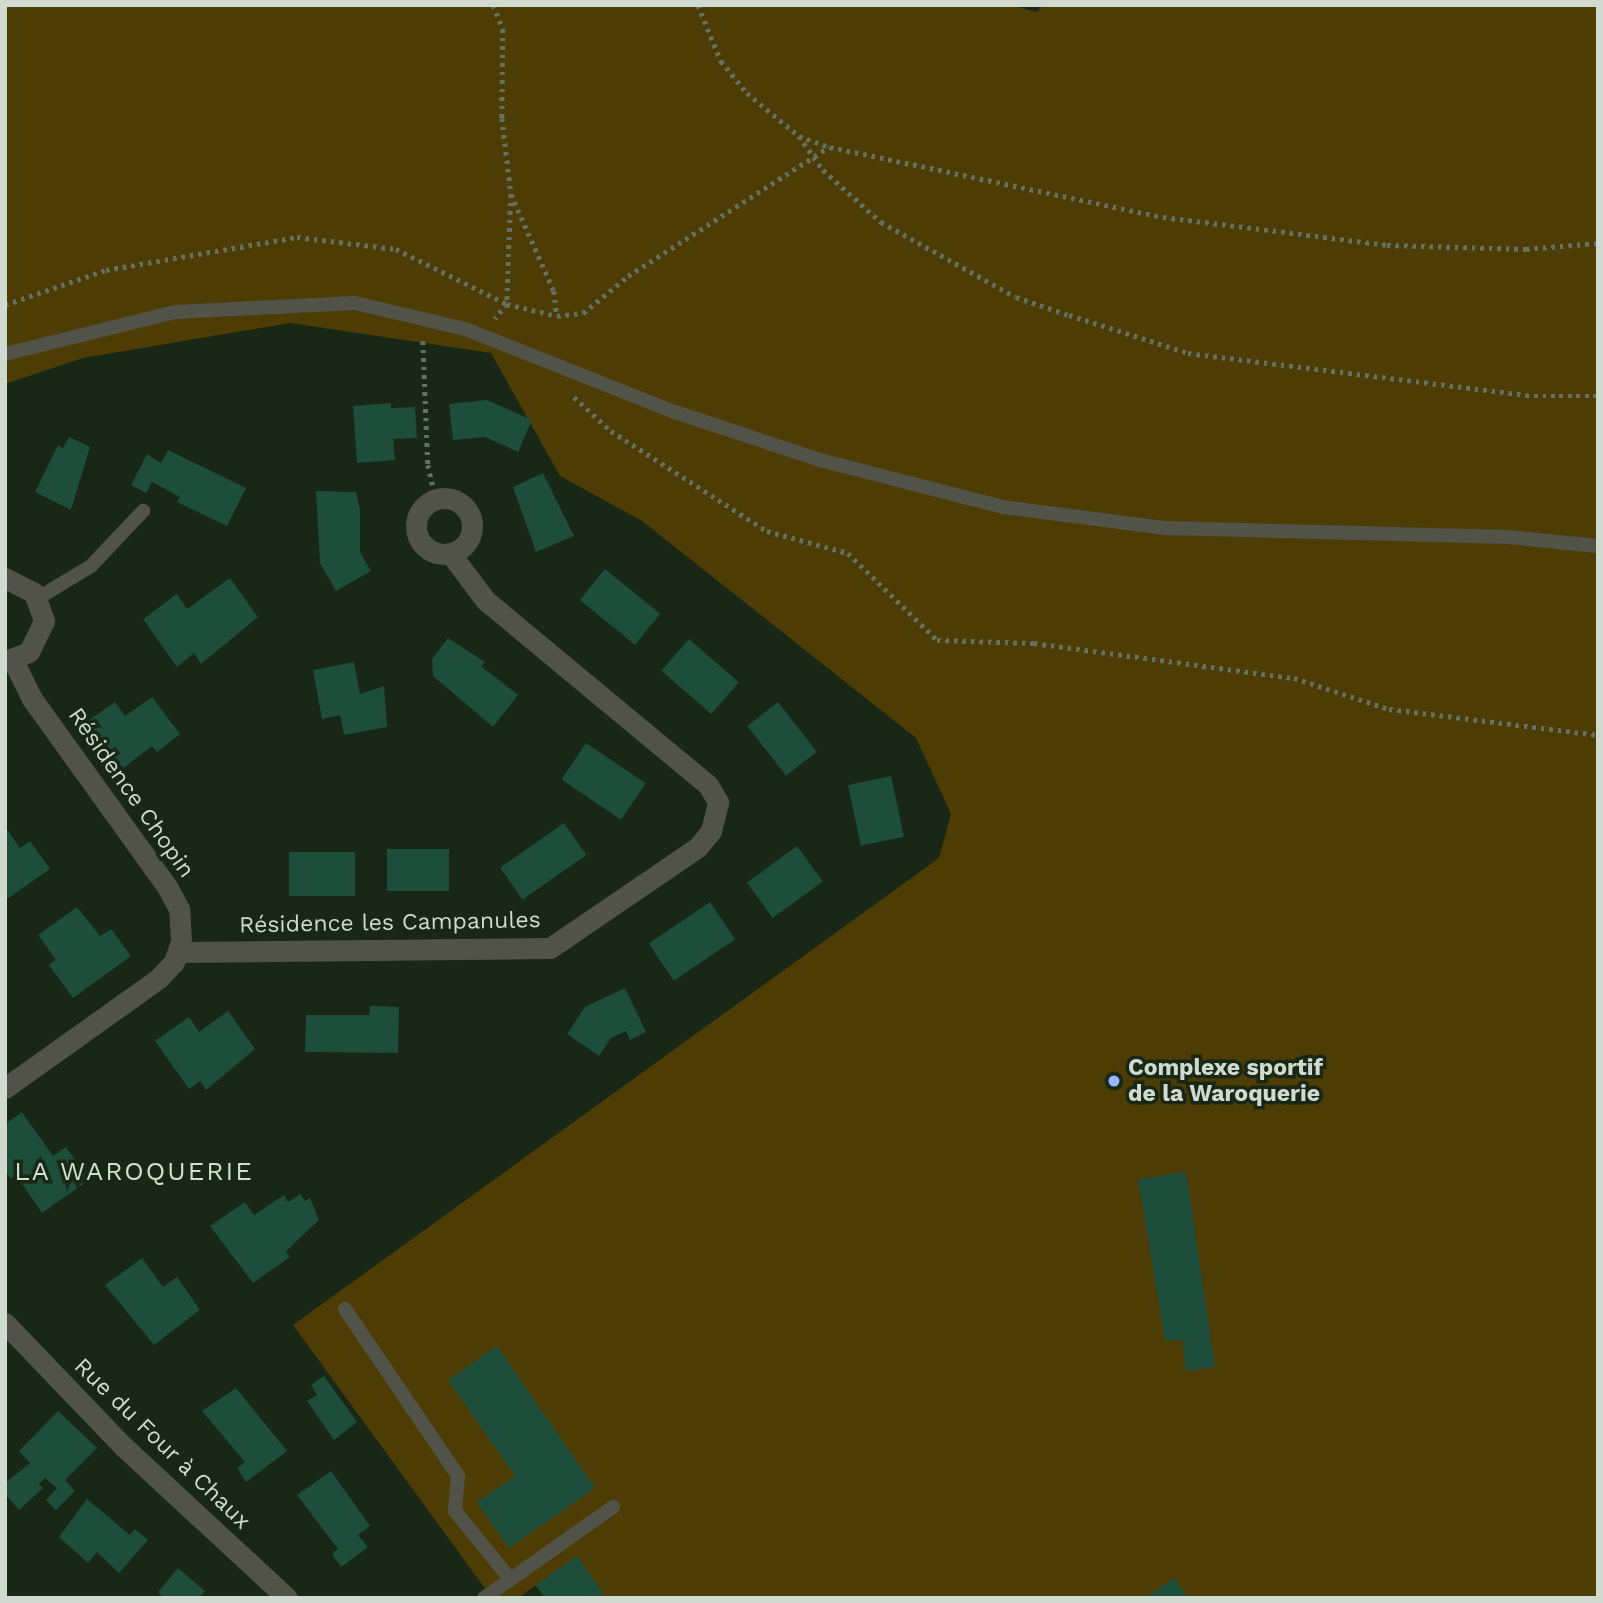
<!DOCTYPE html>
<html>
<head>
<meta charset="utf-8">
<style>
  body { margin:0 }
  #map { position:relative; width:1603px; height:1603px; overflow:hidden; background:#182716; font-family:"Work Sans",sans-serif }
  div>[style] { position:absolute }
  .green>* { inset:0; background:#4d3d05 }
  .building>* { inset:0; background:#1d4d3b; transform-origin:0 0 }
  .path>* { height:4.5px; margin-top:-2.25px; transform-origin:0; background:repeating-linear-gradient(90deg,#647162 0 3.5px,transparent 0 8.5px) }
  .lane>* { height:14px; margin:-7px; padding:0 7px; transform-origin:7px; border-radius:7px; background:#515349 }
  .street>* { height:21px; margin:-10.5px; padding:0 10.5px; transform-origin:10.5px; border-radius:10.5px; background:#515349 }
  .street>.ring { margin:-10.5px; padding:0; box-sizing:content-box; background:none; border:21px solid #515349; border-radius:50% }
  .dots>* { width:19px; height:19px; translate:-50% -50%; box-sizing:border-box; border:4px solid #182716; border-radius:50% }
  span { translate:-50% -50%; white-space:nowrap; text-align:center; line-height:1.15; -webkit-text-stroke:7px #182716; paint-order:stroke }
  .street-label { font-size:23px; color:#d0dacf }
  .poi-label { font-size:23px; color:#d0dacf; font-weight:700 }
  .left { translate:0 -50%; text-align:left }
  .quarter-label { font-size:26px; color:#cee1ca; letter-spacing:2px }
  .frame { position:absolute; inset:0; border:7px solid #d0dacf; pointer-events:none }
</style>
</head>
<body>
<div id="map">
  <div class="green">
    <i style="clip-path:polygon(5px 5px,1011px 5px,1037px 12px,1042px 5px,1598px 5px,1598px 1598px,545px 1598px,535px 1585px,519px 1598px,492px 1598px,293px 1325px,939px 858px,951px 814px,916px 738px,642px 521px,560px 476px,491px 353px,290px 323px,83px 358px,5px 384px)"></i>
  </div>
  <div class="building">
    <i style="clip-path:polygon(487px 400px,532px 420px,518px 452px,485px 437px,453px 440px,449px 404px)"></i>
    <i style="clip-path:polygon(391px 403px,391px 408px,415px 407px,417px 438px,393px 439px,395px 460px,357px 463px,353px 406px)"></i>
    <i style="clip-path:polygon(69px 437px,90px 447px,71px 510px,35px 492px,58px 445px,63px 448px)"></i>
    <i style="clip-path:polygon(168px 450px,246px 488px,227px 526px,177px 502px,180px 497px,152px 482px,146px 493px,131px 485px,147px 454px,161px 463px)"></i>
    <i style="clip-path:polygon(543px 473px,574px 536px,536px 552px,513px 487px)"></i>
    <i style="clip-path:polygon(316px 491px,356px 492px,360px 509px,360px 552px,371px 571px,336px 591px,320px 563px)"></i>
    <i style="left:605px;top:569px;width:71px;height:40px;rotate:39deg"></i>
    <i style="clip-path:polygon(230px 578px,258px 617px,201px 664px,194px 653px,177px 667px,143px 619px,177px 594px,187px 609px)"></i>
    <i style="clip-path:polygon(448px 638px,485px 662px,481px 666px,518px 695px,493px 727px,433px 676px,432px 659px)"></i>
    <i style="left:689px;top:639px;width:66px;height:42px;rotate:41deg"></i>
    <i style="clip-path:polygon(354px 662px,360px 694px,384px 686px,387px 727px,344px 735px,340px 715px,322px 719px,313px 670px)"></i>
    <i style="clip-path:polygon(152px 697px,180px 734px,157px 752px,152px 746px,117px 773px,82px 725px,115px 702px,125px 716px)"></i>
    <i style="left:778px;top:702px;width:63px;height:39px;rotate:52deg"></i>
    <i style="left:586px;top:743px;width:72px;height:44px;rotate:34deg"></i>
    <i style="left:891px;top:776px;width:62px;height:44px;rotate:78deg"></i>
    <i style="left:564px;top:823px;width:39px;height:78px;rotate:55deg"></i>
    <i style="clip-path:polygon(5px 827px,20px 848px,30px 841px,50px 869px,7px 899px)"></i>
    <i style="left:797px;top:846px;width:44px;height:62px;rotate:54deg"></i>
    <i style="left:449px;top:849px;width:42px;height:62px;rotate:90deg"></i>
    <i style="left:289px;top:852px;width:66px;height:44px"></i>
    <i style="left:710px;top:902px;width:45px;height:74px;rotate:56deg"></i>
    <i style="clip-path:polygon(77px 907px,100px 936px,111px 929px,131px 956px,73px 998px,49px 965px,56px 960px,38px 935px)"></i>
    <i style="clip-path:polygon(625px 988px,646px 1032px,630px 1040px,626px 1031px,611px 1038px,599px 1056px,567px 1034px,585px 1007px)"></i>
    <i style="clip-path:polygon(370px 1006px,399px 1007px,398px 1053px,305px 1052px,306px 1015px,369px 1015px)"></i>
    <i style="clip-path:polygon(228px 1011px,255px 1049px,206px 1090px,200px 1081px,189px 1089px,155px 1041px,189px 1017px,199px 1032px)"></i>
    <i style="clip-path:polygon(22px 1112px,53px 1156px,66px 1147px,89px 1180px,42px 1213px,16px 1175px,11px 1179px,5px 1171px,5px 1124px)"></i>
    <i style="clip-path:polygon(1186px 1172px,1215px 1367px,1186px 1371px,1182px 1339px,1165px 1341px,1138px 1179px)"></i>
    <i style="clip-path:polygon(300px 1194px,305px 1201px,310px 1198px,319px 1220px,286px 1251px,290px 1257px,253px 1283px,210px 1226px,245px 1202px,254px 1215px,284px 1195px,288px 1202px)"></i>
    <i style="clip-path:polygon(142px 1258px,163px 1287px,177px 1277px,200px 1310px,154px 1345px,105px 1285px)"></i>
    <i style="clip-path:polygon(497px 1346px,595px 1488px,509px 1548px,477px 1502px,515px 1476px,448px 1380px)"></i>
    <i style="clip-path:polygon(324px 1376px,357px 1422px,334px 1440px,307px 1401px,317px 1395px,311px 1385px)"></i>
    <i style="clip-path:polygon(236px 1388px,287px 1451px,246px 1482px,237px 1468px,245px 1462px,202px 1411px)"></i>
    <i style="clip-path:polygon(58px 1411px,97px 1448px,65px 1480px,75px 1491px,56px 1510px,46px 1500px,57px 1488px,45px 1478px,39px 1484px,43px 1488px,19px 1510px,5px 1494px,5px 1483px,30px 1463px,19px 1451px)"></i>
    <i style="clip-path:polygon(331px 1471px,370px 1526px,358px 1535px,368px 1547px,341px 1567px,332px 1554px,338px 1549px,297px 1495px)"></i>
    <i style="clip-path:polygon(87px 1499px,130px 1535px,135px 1529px,148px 1540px,119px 1573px,97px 1552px,88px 1563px,59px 1537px)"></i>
    <i style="clip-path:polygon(577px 1556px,604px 1595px,545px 1598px,536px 1585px)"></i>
    <i style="clip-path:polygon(178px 1568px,205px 1591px,200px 1598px,164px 1598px,158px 1592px)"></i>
    <i style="clip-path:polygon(1174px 1578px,1188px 1598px,1145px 1598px)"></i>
  </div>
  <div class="path">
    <i style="left:493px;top:5px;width:26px;rotate:67deg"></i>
    <i style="left:503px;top:29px;width:89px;rotate:90.6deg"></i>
    <i style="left:502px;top:118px;width:77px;rotate:83.2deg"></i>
    <i style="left:511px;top:194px;width:106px;rotate:66.1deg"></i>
    <i style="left:554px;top:291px;width:24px;rotate:83deg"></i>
    <i style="left:698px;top:5px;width:61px;rotate:67.7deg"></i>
    <i style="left:721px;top:61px;width:41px;rotate:50.9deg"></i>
    <i style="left:747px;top:93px;width:67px;rotate:39.6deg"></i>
    <i style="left:799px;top:136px;width:33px;rotate:20deg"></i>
    <i style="left:830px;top:147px;width:340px;rotate:11.9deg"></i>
    <i style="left:1163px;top:217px;width:226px;rotate:7.1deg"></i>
    <i style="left:1387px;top:245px;width:139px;rotate:1.6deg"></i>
    <i style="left:1526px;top:249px;width:72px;rotate:-4.8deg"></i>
    <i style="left:799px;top:136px;width:42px;rotate:54.8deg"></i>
    <i style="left:823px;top:170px;width:78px;rotate:41.9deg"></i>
    <i style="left:881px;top:222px;width:154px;rotate:29.1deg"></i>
    <i style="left:1016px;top:297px;width:56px;rotate:18.8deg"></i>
    <i style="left:1069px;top:315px;width:125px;rotate:17.7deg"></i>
    <i style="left:1188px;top:353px;width:349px;rotate:7.1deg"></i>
    <i style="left:1534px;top:396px;width:64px"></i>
    <i style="left:511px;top:194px;width:110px;rotate:92.1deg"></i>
    <i style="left:507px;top:304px;width:51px;rotate:13.5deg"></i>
    <i style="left:557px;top:316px;width:26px;rotate:-7deg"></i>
    <i style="left:583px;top:313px;width:58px;rotate:-39.4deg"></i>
    <i style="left:628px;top:276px;width:239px;rotate:-32.7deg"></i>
    <i style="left:5px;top:305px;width:107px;rotate:-19.1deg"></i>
    <i style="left:106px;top:270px;width:194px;rotate:-9.8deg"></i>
    <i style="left:297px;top:237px;width:100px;rotate:6.9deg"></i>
    <i style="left:396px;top:249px;width:124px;rotate:26.4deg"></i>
    <i style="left:507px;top:304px;width:19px;rotate:129deg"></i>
    <i style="left:423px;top:341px;width:124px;rotate:87.7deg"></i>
    <i style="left:428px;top:465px;width:35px;rotate:77deg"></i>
    <i style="left:574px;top:397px;width:50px;rotate:42.6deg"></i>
    <i style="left:611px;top:431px;width:185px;rotate:32.7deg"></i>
    <i style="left:767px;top:531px;width:84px;rotate:15.2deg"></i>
    <i style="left:848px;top:553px;width:124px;rotate:44.3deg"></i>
    <i style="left:937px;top:640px;width:97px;rotate:1.8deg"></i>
    <i style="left:1034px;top:643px;width:262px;rotate:7.7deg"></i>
    <i style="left:1294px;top:678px;width:100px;rotate:18.1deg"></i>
    <i style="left:1389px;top:709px;width:211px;rotate:7.1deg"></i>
  </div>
  <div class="lane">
    <i style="left:5px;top:354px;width:175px;rotate:-13.9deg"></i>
    <i style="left:175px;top:312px;width:180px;rotate:-2.9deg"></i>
    <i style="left:355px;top:303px;width:113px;rotate:13.3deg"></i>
    <i style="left:465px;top:329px;width:226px;rotate:21.6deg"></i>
    <i style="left:675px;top:412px;width:153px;rotate:18.3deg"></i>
    <i style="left:820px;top:460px;width:189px;rotate:14.4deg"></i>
    <i style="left:1003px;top:507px;width:162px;rotate:7.4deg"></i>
    <i style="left:1164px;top:528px;width:344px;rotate:1.5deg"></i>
    <i style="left:1508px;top:537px;width:90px;rotate:5.7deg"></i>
    <i style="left:38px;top:598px;width:62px;rotate:-31.1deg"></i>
    <i style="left:91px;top:566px;width:76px;rotate:-46.6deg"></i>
    <i style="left:345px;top:1309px;width:202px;rotate:55.9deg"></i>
    <i style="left:458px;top:1476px;width:35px;rotate:95deg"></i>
    <i style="left:455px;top:1511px;width:87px;rotate:51deg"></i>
    <i style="left:484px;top:1598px;width:158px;rotate:-35.2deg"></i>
  </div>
  <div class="street">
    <i class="ring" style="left:416px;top:498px;width:35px;height:35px"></i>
    <i style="left:5px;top:578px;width:33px;rotate:27deg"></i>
    <i style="left:34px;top:593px;width:30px;rotate:70deg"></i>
    <i style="left:44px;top:621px;width:34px;rotate:116deg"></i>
    <i style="left:29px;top:652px;width:26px;rotate:159deg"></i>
    <i style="left:179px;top:952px;width:371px;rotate:-0.6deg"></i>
    <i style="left:550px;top:948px;width:179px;rotate:-34.3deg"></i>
    <i style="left:698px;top:847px;width:21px;rotate:-51deg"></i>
    <i style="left:711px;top:831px;width:30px;rotate:-76deg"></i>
    <i style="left:718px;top:802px;width:20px;rotate:-120deg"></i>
    <i style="left:708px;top:785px;width:288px;rotate:-140.3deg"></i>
    <i style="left:486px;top:601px;width:60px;rotate:-126.9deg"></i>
    <i style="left:5px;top:1088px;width:189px;rotate:-35.5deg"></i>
    <i style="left:159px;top:978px;width:22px;rotate:-47deg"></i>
    <i style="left:174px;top:962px;width:21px;rotate:-71deg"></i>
    <i style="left:181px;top:942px;width:33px;rotate:-93deg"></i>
    <i style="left:179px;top:909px;width:24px;rotate:-118deg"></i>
    <i style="left:168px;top:888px;width:233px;rotate:-125.7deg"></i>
    <i style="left:32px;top:699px;width:43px;rotate:-116deg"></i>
    <i style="left:5px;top:1323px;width:172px;rotate:46.2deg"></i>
    <i style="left:124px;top:1447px;width:222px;rotate:42.8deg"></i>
  </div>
  <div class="dots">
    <i style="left:1114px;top:1081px;background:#96b6fd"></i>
  </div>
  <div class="street-label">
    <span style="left:131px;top:793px;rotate:55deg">Résidence Chopin</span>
    <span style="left:390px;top:923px;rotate:-1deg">Résidence les Campanules</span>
    <span style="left:162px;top:1444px;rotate:44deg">Rue du Four à Chaux</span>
  </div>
  <div class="poi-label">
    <span class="left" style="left:1128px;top:1081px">Complexe sportif<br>de la Waroquerie</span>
  </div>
  <div class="quarter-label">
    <span style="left:134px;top:1172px">LA WAROQUERIE</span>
  </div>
  <div class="frame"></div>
</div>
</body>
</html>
